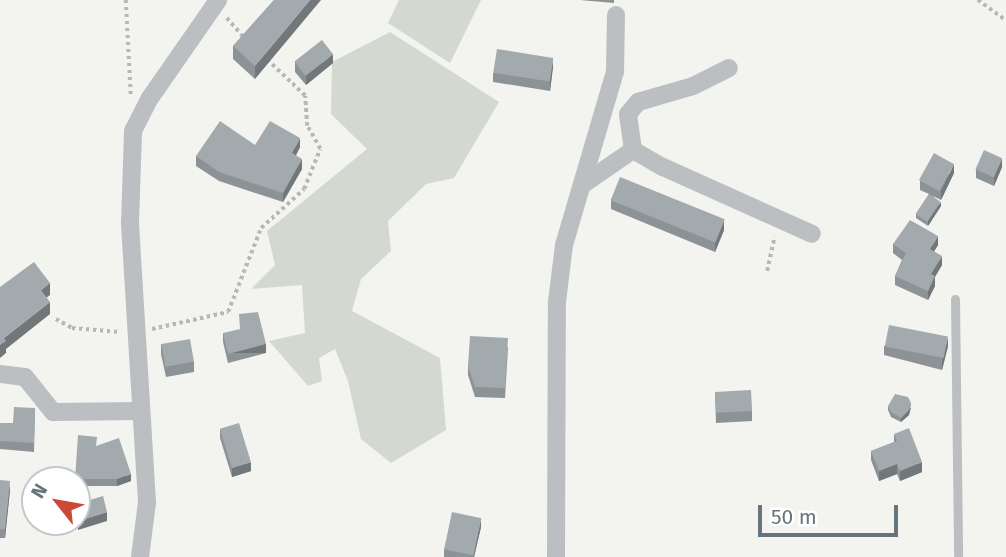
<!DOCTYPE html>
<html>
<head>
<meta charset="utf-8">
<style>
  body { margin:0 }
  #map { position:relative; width:1006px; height:557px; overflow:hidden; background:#f3f3f0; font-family:"Fira Sans",sans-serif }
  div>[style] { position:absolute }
  .green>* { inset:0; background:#d3d8d0 }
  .path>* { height:3.5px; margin-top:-1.75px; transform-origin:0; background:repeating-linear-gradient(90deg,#b5b8ba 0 3.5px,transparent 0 7px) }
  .service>* { height:9px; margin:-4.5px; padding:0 4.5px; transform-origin:4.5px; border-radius:4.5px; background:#bbbfc1 }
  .minor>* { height:18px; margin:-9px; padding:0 9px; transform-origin:9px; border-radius:9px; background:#bbbfc1 }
  .wall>* { inset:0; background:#8c9296 }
  .shaded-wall>* { inset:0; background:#72777a; transform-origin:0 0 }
  .building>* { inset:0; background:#a3aaae; transform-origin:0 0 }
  span { translate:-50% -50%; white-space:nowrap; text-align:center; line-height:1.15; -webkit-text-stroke:7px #fff; paint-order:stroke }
  .north { position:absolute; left:21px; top:466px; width:70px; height:70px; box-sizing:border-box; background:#fff; border:2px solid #c2c8cb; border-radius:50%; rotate:301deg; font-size:19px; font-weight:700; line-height:28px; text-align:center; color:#66757d }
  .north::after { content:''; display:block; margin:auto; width:24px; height:32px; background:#ce4836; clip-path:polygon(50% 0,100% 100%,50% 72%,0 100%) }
  .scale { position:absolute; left:758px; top:505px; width:140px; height:32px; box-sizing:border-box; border:4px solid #66757d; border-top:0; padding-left:9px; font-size:21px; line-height:24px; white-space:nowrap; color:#66757d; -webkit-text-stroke:5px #fff; paint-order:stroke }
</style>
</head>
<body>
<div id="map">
  <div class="green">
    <i style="clip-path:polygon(399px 0,481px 0,450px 63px,388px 23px)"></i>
    <i style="clip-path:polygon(390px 32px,499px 102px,454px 178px,426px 184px,388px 221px,391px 251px,361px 279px,352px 311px,440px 358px,446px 430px,391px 463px,361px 439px,348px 381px,335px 349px,319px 358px,322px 381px,308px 386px,269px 341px,305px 333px,302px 285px,251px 289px,275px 265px,267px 231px,367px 149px,331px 114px,332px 62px)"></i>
  </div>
  <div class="path">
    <i style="left:126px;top:0;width:96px;rotate:87deg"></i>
    <i style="left:978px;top:0;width:34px;rotate:36deg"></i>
    <i style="left:227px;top:18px;width:28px;rotate:49deg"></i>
    <i style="left:767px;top:271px;width:35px;rotate:-78deg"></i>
    <i style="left:56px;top:319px;width:18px;rotate:29deg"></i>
    <i style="left:72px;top:328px;width:48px;rotate:4.8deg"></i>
    <i style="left:152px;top:329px;width:78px;rotate:-12.6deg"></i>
    <i style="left:228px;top:312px;width:90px;rotate:-68.6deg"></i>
    <i style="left:261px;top:228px;width:58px;rotate:-42.2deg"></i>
    <i style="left:304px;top:189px;width:43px;rotate:-68.2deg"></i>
    <i style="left:320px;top:149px;width:26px;rotate:-119deg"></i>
    <i style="left:307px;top:126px;width:30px;rotate:-94deg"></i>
    <i style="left:305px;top:96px;width:54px;rotate:-136.5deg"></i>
  </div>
  <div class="service">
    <i style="left:955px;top:299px;width:258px;rotate:89.3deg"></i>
  </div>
  <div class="minor">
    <i style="left:633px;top:150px;width:34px;rotate:30deg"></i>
    <i style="left:663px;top:167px;width:163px;rotate:24.2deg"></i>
    <i style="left:582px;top:185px;width:62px;rotate:-34.5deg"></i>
    <i style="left:633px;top:150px;width:36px;rotate:-98deg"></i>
    <i style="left:628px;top:114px;width:16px;rotate:-50deg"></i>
    <i style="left:638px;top:102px;width:57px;rotate:-16.2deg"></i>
    <i style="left:693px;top:86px;width:40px;rotate:-26.6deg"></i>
    <i style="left:0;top:374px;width:25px;rotate:7deg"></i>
    <i style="left:25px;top:377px;width:45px;rotate:51.3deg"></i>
    <i style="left:53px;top:412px;width:88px;rotate:-0.7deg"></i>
    <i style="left:140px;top:557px;width:55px;rotate:-82.7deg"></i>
    <i style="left:147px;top:502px;width:280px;rotate:-93.5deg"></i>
    <i style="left:130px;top:223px;width:92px;rotate:-88.1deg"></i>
    <i style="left:133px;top:131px;width:37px;rotate:-63deg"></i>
    <i style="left:150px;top:98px;width:119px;rotate:-55.2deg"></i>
    <i style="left:556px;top:557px;width:255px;rotate:-89.8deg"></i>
    <i style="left:557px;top:302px;width:57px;rotate:-83deg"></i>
    <i style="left:564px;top:245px;width:180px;rotate:-73.6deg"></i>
    <i style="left:615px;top:72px;width:57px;rotate:-89deg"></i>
  </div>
  <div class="wall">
    <i style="clip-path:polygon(274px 0,255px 79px,233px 59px,233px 46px)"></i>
    <i style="clip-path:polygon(580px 0,614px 0,614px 3px)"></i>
    <i style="clip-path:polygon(295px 62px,333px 63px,306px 85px,295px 72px)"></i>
    <i style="clip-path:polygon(553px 67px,550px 91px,493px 82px,493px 73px)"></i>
    <i style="clip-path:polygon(255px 145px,300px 147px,296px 155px,302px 169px,283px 202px,219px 181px,196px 166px,196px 156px)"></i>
    <i style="clip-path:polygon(1002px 167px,994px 186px,976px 178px,976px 169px)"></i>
    <i style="clip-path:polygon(954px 173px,941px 200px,933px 196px,941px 206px,928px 226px,916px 218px,916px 214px,929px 194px,920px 190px,920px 181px)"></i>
    <i style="clip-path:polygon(611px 200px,724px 230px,715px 252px,611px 209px)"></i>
    <i style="clip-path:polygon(893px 244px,938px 245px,934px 251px,942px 265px,935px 276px,935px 286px,928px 300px,895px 285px,895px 276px,902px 260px,893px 253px)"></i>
    <i style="clip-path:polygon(223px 333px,266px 353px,228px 363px,223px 342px)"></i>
    <i style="clip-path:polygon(161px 344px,194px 362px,194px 372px,166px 377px,161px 354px)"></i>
    <i style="clip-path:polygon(884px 346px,948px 346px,942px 370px,884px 355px)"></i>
    <i style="clip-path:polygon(508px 347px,505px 398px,475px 397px,468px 375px,468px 366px)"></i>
    <i style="clip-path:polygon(715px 392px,752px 411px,752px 421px,716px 423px)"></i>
    <i style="clip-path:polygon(888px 406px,911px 408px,909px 415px,901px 422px,891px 417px,888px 410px)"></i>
    <i style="clip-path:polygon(35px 408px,34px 452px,0 449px,0 423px,13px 423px)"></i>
    <i style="clip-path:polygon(220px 429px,251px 471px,232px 477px,220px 438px)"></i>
    <i style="clip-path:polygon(894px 434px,922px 472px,900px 481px,897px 474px,879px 481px,871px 460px,871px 451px,894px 442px)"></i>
    <i style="clip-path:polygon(97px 446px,131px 481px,117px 486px,77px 486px,77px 480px,75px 480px,75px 479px)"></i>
    <i style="clip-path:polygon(0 480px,10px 490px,5px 538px,0 538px)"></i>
    <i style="clip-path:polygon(481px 527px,474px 557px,444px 557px,444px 549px)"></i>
  </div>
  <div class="shaded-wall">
    <i style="clip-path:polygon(310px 0,321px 0,255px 79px,255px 66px)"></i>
    <i style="clip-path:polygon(333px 54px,333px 63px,306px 85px,306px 76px)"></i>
    <i style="clip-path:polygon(553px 58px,553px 67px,550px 91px,550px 82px)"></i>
    <i style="clip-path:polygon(300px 138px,300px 147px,292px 163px,292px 153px)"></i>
    <i style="clip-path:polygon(1002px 158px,1002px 167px,994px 186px,994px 177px)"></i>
    <i style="clip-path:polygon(302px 159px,302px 169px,283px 202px,283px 193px)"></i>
    <i style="clip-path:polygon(954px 164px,954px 173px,941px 200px,941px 191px)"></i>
    <i style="clip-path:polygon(941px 202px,941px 206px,928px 226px,928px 221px)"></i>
    <i style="clip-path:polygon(724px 220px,724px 230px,715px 252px,715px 242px)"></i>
    <i style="clip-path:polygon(938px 236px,938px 245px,930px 258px,930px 249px)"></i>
    <i style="clip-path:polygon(942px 256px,942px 265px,931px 284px,931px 274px)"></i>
    <i style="clip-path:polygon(935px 276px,935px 286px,928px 300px,928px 291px)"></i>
    <i style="clip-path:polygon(50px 283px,50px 295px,41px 302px,41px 290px)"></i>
    <i style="clip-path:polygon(50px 302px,50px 314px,6px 349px,6px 353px,0 358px,0 345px,4px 338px)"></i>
    <i style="clip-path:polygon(948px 337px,948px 346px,942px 370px,942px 361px)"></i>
    <i style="left:266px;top:344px;width:9px;height:39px;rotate:90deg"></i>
    <i style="clip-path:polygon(911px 403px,909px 415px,901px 422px,901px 418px)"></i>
    <i style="clip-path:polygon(251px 462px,251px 471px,232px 477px,232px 468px)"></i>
    <i style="clip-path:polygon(922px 462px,922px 472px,900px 481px,900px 471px)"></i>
    <i style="clip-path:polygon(897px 464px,897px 474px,879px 481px,879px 471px)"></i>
    <i style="clip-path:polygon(131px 474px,131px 481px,117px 486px,117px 479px)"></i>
    <i style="clip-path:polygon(10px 481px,10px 490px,5px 538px,5px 529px)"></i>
    <i style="clip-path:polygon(107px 512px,107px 521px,78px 530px,78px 521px)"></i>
    <i style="clip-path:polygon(481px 518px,481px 527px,474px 557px,473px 557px)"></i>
  </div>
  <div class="building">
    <i style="clip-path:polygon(274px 0,310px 0,255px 66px,233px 46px)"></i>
    <i style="left:322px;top:40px;width:18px;height:35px;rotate:52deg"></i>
    <i style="left:497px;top:49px;width:57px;height:24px;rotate:9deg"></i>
    <i style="clip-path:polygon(220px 121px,255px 145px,270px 121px,300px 138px,292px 153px,302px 159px,283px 193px,219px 172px,196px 156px)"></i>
    <i style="left:984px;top:150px;width:20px;height:21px;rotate:24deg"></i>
    <i style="left:934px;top:153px;width:23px;height:31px;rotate:29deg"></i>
    <i style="left:620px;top:177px;width:113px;height:25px;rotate:22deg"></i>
    <i style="left:929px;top:194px;width:14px;height:24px;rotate:34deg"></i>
    <i style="clip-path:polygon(910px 220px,938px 236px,930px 249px,942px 256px,931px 274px,935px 276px,928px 291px,895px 276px,906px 253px,893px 244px)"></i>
    <i style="clip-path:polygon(34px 262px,50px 283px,41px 290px,50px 302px,4px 338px,6px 341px,0 345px,0 287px)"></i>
    <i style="clip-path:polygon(258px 312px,266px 344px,228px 354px,223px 333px,240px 329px,239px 314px)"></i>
    <i style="left:889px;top:325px;width:60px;height:22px;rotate:11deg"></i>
    <i style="clip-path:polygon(470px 336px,508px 338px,505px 388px,475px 387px,468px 366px)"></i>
    <i style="left:190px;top:339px;width:23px;height:29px;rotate:80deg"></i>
    <i style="left:751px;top:390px;width:21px;height:36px;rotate:87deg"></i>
    <i style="clip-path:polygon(895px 394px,908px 397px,911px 403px,909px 410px,901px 418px,891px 412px,888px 406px)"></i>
    <i style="clip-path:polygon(14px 407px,35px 408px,34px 443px,0 441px,0 423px,13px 423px)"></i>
    <i style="left:239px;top:423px;width:41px;height:20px;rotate:73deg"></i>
    <i style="clip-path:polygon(909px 428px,922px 462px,900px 471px,897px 464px,879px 471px,871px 451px,897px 441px,894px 434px)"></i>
    <i style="clip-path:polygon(78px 435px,97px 437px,96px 446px,119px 438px,131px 474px,117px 479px,75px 479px)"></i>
    <i style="clip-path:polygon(0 480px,10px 481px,5px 529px,0 529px)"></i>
    <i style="clip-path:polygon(103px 496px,107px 512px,78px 521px,77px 504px)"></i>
    <i style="left:452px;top:512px;width:30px;height:38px;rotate:12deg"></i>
  </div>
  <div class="north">N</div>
  <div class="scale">50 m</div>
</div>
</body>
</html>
